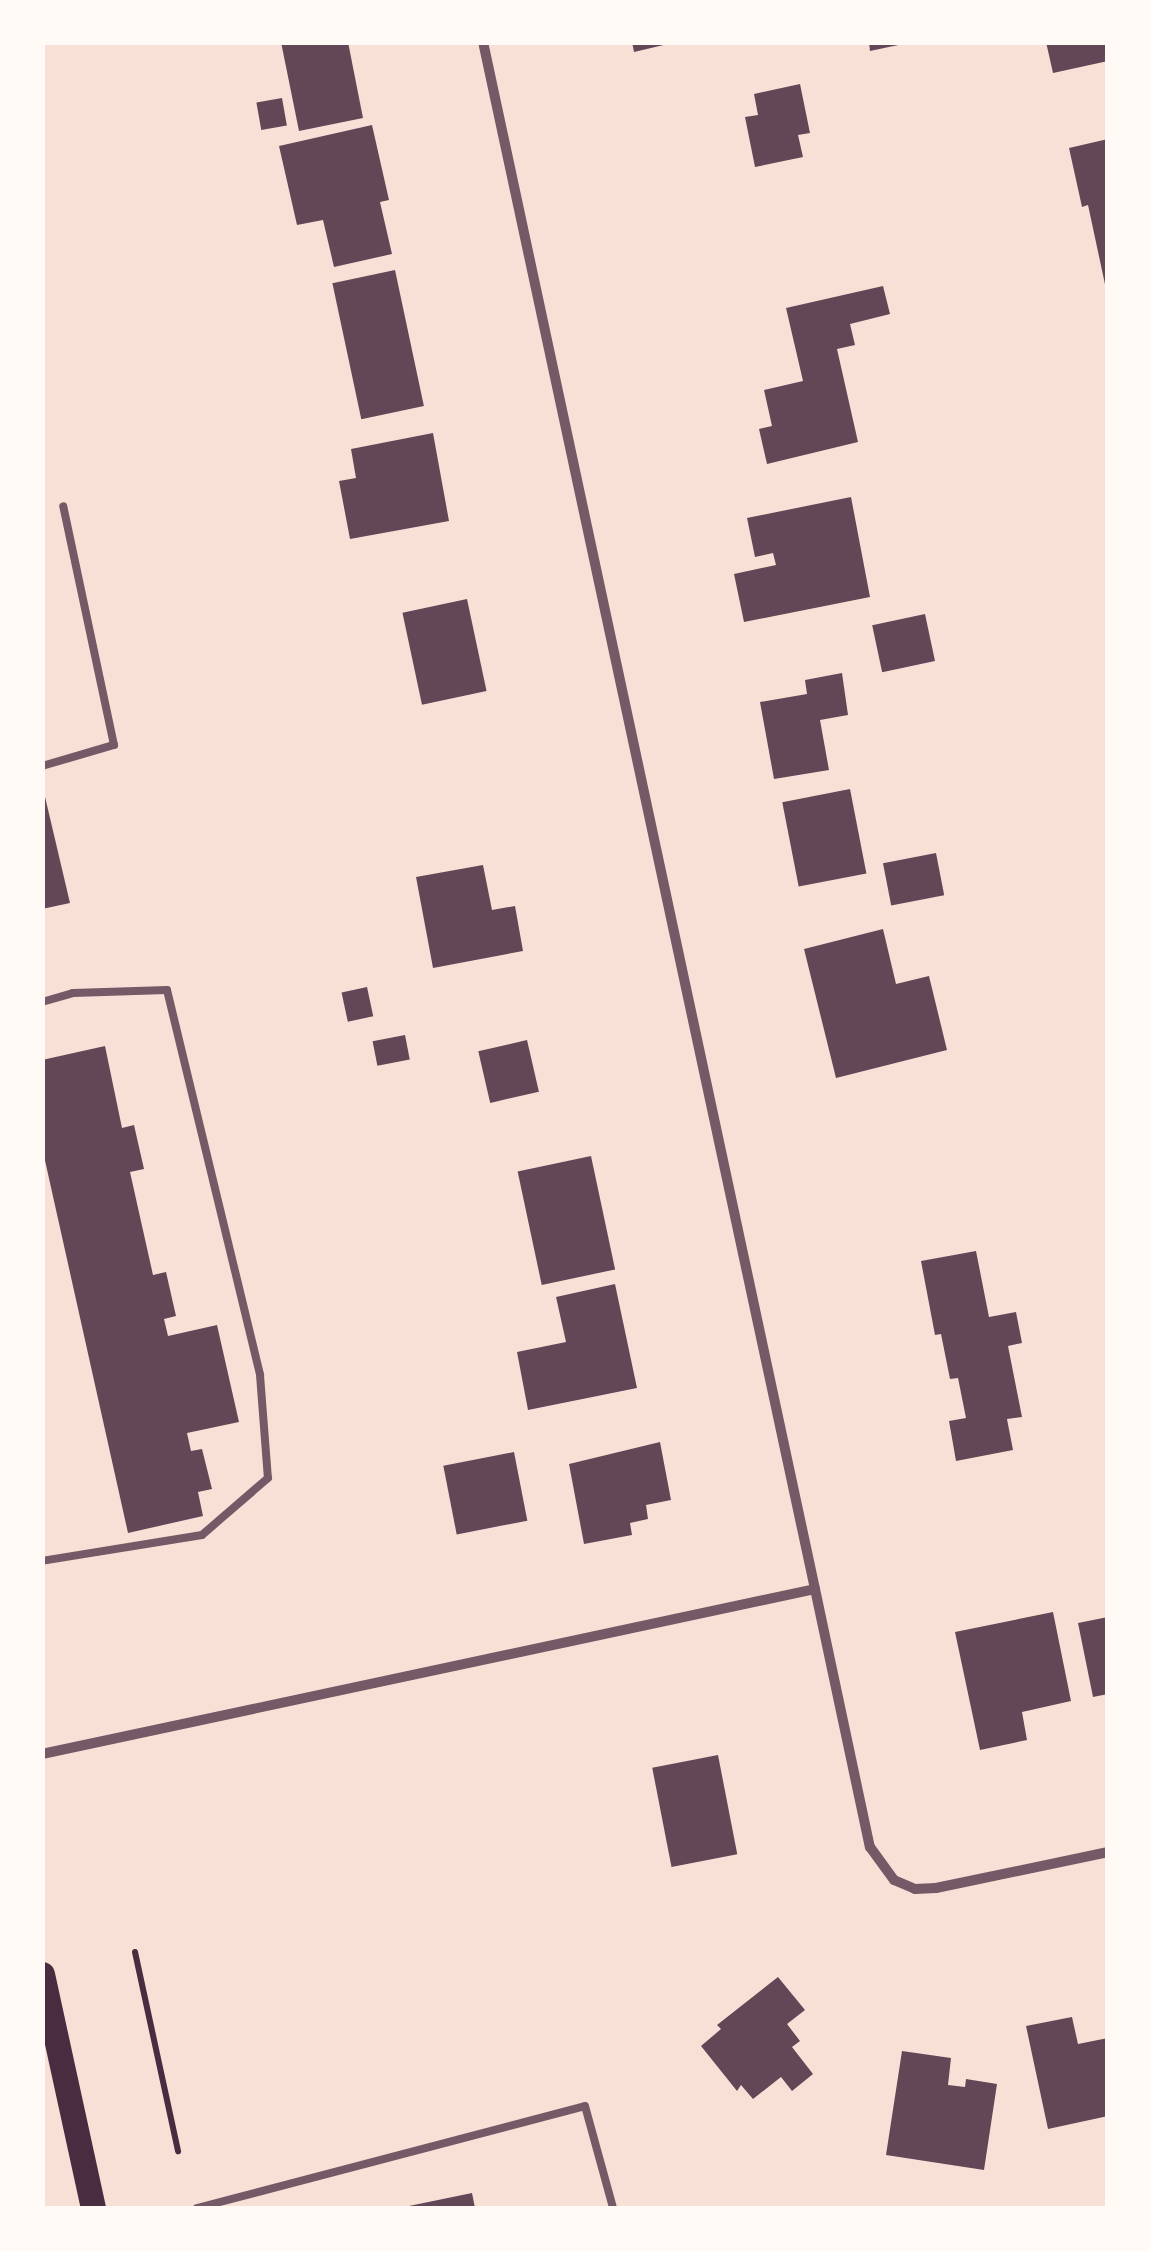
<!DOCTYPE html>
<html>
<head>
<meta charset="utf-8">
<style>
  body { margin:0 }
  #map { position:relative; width:1150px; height:2251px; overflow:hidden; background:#f7e1d7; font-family:Helvetica,sans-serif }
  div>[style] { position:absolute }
  .building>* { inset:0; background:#644757; transform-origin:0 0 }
  .path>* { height:6px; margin:-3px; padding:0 3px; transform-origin:3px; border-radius:3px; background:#4a2c40 }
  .service>* { height:8px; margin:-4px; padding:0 4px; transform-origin:4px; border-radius:4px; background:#755966 }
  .minor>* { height:10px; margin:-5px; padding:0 5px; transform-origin:5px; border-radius:5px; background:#755966 }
  .primary>* { height:25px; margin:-12.5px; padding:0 12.5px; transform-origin:12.5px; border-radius:12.5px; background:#4a2c40 }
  span { translate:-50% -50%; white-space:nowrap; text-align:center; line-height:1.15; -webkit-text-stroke:10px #fffaf5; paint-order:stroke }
  .frame { position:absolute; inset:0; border:45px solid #fffaf5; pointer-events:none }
</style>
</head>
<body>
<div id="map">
  <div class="building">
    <i style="clip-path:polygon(281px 42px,348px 42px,363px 118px,299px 131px)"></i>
    <i style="clip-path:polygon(632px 42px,668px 42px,668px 44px,634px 52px)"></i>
    <i style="clip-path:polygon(869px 42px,903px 42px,903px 44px,870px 51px)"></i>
    <i style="clip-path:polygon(1046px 42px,1108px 42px,1108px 61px,1053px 73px)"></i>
    <i style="clip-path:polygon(800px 84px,810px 133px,798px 135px,803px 157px,755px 167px,745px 117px,758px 115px,754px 94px)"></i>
    <i style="left:282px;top:98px;width:28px;height:26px;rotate:80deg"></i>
    <i style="clip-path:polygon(372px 125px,389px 200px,380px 202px,392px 254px,334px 267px,323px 220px,297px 225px,279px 146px)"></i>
    <i style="clip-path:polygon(1108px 139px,1108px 289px,1106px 289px,1088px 205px,1082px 207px,1069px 148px)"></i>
    <i style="left:395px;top:270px;width:139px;height:64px;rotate:78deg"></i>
    <i style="clip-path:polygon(883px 286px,890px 314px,850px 324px,855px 345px,837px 349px,858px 442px,767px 464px,759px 429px,772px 426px,764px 390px,803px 381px,786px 308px)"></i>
    <i style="clip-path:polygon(433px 433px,449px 521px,350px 539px,339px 481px,356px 478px,351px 449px)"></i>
    <i style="clip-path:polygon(851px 497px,870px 597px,744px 622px,734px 574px,776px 565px,773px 553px,755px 557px,747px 518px)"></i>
    <i style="left:467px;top:599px;width:94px;height:66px;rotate:78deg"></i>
    <i style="left:925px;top:614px;width:48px;height:54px;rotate:78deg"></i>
    <i style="clip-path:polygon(842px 673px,848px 715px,820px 720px,829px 770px,774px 779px,760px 702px,807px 694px,805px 680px)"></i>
    <i style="clip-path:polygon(42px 784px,70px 903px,42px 909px)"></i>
    <i style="left:850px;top:789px;width:86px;height:69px;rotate:79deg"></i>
    <i style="left:936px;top:853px;width:43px;height:54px;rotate:79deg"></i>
    <i style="clip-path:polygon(483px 865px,492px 910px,515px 906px,523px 951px,433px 968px,416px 877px)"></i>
    <i style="clip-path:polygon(883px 929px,896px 984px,929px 976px,947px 1050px,836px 1078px,804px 949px)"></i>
    <i style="left:367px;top:987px;width:30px;height:26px;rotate:78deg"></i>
    <i style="left:405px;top:1035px;width:25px;height:33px;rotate:79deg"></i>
    <i style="left:527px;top:1040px;width:53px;height:50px;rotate:77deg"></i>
    <i style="clip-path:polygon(105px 1046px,122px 1128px,134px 1125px,144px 1169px,130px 1172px,153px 1275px,166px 1272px,176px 1316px,164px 1319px,168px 1336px,217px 1325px,239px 1422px,187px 1433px,191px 1451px,202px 1449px,212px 1489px,198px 1492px,203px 1516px,128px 1533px,42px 1147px,42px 1060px)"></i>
    <i style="left:591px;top:1156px;width:116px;height:75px;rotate:78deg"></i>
    <i style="clip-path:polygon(976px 1251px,989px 1317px,1016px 1312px,1022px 1343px,1008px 1346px,1022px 1417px,1007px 1419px,1013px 1450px,956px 1461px,949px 1421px,966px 1418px,958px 1378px,950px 1379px,941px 1334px,935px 1335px,921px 1261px)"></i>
    <i style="clip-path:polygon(615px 1284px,637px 1388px,528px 1410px,517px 1352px,566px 1342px,556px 1297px)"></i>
    <i style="clip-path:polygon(660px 1442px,671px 1500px,646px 1505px,648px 1519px,630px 1523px,632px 1535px,584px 1544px,569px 1464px)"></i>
    <i style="left:514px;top:1452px;width:70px;height:72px;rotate:79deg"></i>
    <i style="clip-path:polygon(1053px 1612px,1071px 1701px,1022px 1712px,1027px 1740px,980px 1750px,955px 1632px)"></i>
    <i style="clip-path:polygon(1108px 1617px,1108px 1694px,1093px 1697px,1078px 1623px)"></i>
    <i style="left:718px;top:1755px;width:101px;height:67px;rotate:79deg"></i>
    <i style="clip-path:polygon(778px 1977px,805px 2010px,787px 2024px,800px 2041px,792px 2047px,813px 2074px,792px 2091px,781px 2077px,753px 2099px,741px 2085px,737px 2091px,701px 2046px,721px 2029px,717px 2025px)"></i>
    <i style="clip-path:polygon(1072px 2017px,1078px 2044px,1108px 2038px,1108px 2116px,1048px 2129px,1026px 2026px)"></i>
    <i style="clip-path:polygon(902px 2051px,951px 2058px,948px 2085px,965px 2087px,966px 2079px,997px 2084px,984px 2170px,886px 2155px)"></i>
    <i style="clip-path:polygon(472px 2193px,475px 2208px,404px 2208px,404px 2207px)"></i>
  </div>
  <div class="path">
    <i style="left:135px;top:1952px;width:204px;rotate:77.8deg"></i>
  </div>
  <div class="service">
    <i style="left:42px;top:766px;width:75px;rotate:-16.3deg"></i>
    <i style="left:114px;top:745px;width:244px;rotate:-102deg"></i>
    <i style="left:42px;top:1002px;width:32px;rotate:-16deg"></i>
    <i style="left:73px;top:993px;width:94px;rotate:-1.8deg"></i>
    <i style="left:167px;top:990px;width:396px;rotate:76.4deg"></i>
    <i style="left:260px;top:1375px;width:103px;rotate:85.6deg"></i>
    <i style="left:268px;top:1478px;width:87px;rotate:139.2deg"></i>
    <i style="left:202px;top:1535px;width:162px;rotate:170.8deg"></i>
    <i style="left:197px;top:2208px;width:401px;rotate:-14.7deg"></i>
    <i style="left:585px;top:2106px;width:106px;rotate:74.6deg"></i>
  </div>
  <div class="minor">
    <i style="left:815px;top:1589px;width:264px;rotate:78deg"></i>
    <i style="left:870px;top:1847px;width:41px;rotate:54deg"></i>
    <i style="left:894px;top:1880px;width:23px;rotate:23deg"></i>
    <i style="left:915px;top:1889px;width:21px;rotate:-3deg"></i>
    <i style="left:936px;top:1888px;width:176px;rotate:-11.8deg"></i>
    <i style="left:42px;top:1754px;width:790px;rotate:-12.05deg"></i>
    <i style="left:815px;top:1589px;width:1582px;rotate:-102.11deg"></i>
  </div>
  <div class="primary">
    <i style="left:42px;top:1974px;width:239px;rotate:77.7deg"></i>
  </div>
  <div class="frame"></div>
</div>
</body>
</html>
